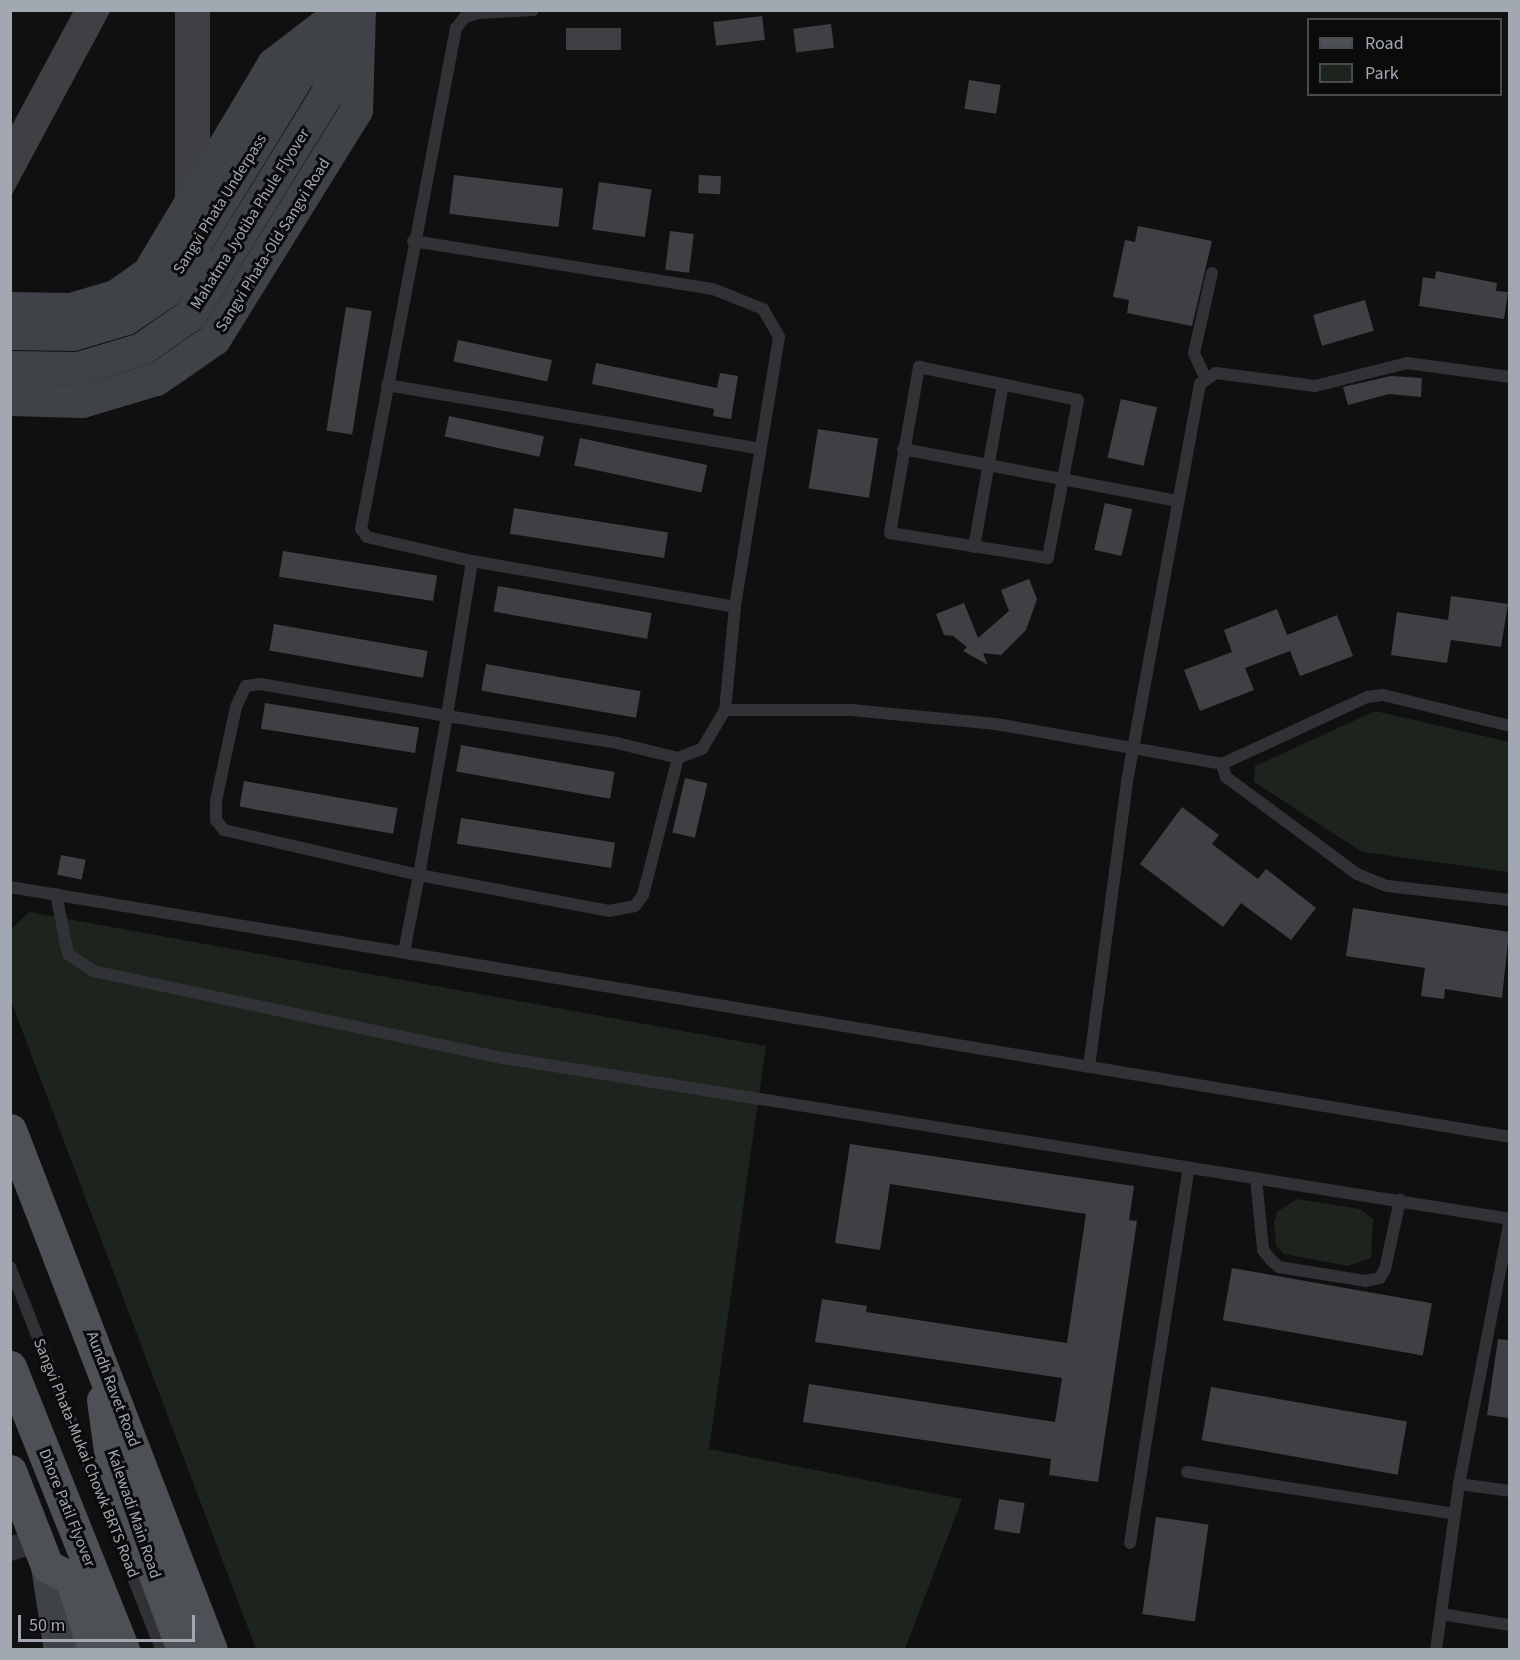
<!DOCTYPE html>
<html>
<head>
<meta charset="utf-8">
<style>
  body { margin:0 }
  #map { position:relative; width:1520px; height:1660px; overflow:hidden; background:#101011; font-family:"Source Sans 3",sans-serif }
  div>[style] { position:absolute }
  .green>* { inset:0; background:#1d241d }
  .building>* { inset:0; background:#3f4044; transform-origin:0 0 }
  .lane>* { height:12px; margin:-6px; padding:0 6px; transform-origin:6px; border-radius:6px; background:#313236 }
  .street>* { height:24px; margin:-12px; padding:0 12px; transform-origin:12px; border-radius:12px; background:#313236 }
  .secondary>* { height:33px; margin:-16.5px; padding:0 16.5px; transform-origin:16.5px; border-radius:16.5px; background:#3f4246 }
  .primary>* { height:33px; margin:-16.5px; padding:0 16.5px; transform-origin:16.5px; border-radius:16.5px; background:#4d5055 }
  span { translate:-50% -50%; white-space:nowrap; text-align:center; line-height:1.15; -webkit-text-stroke:6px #0b0b0c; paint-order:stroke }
  .street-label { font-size:16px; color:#a2a8b2 }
  .frame { position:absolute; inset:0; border:12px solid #a2a8b2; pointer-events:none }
  .legend { position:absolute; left:1307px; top:18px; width:195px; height:78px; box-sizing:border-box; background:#0b0b0c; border:2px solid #474a4e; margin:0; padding:8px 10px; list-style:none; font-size:18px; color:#a2a8b2 }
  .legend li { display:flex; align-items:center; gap:12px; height:30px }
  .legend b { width:30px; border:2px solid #474a4e }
  .scale { position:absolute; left:18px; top:1615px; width:177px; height:27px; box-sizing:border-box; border:3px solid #a2a8b2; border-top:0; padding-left:8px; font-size:18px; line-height:21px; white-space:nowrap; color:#a2a8b2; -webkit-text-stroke:4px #0b0b0c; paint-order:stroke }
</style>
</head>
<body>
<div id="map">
  <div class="green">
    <i style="clip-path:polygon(1375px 711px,1509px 742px,1509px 872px,1362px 852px,1254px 782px,1255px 766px)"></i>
    <i style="clip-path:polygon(29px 912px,766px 1046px,709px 1449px,962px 1499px,905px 1649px,256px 1649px,11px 1001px,11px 929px)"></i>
    <i style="clip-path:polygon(1297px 1199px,1360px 1209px,1373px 1219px,1371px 1258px,1348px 1266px,1284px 1254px,1276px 1245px,1274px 1223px,1277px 1212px)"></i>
  </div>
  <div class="building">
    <i style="clip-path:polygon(74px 10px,111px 10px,10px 198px,10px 129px)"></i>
    <i style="left:175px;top:10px;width:35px;height:287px"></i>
    <i style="left:762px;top:16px;width:24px;height:49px;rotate:83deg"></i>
    <i style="left:831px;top:24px;width:24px;height:38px;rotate:83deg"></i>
    <i style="left:621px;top:28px;width:22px;height:55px;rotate:90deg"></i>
    <i style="left:969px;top:80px;width:32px;height:29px;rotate:9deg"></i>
    <i style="left:454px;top:175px;width:110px;height:39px;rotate:7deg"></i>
    <i style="left:699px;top:175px;width:22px;height:18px;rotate:3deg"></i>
    <i style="left:599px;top:182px;width:53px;height:48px;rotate:8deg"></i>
    <i style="clip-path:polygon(1138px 226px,1212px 241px,1192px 326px,1127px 313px,1129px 300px,1113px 297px,1125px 240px,1135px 242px)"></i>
    <i style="left:670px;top:231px;width:24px;height:39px;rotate:7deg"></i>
    <i style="clip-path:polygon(1436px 271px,1497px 283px,1496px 291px,1508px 292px,1504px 319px,1419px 306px,1423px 277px,1435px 279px)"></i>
    <i style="left:1365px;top:300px;width:32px;height:54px;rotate:74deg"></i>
    <i style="left:346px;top:307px;width:26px;height:125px;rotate:9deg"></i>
    <i style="left:458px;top:340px;width:96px;height:22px;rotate:12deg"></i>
    <i style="clip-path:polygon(596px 363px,717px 388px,720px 373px,738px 376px,731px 419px,713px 416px,714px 409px,592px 384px)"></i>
    <i style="clip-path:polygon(1391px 376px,1422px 378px,1421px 397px,1389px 394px,1348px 405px,1343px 387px)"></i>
    <i style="left:1121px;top:399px;width:37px;height:60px;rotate:13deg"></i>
    <i style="left:449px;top:416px;width:97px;height:21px;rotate:12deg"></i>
    <i style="left:818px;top:429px;width:61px;height:60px;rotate:9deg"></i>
    <i style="left:580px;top:438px;width:130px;height:28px;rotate:12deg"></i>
    <i style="left:1105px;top:503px;width:28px;height:48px;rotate:13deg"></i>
    <i style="left:514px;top:508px;width:156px;height:26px;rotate:9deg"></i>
    <i style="left:283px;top:551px;width:156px;height:26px;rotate:9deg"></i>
    <i style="clip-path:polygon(1029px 579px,1037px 599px,1026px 630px,1001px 655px,983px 653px,988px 665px,963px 651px,967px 647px,953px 636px,944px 635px,936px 614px,964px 603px,978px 638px,1009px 611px,1001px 590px)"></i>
    <i style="left:498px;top:586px;width:156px;height:26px;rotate:10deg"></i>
    <i style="clip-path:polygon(1451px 596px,1508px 604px,1501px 647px,1451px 640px,1447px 663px,1391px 655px,1397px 612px,1448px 620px)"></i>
    <i style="clip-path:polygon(1277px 609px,1287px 635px,1337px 615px,1353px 656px,1300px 676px,1290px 651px,1245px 668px,1254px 690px,1200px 711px,1184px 670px,1232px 652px,1224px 630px)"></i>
    <i style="left:274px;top:624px;width:156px;height:27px;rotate:10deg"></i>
    <i style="left:486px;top:664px;width:157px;height:27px;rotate:10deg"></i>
    <i style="left:265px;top:703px;width:156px;height:26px;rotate:9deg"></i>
    <i style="left:461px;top:745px;width:156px;height:27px;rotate:10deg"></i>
    <i style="left:685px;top:778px;width:23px;height:56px;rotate:13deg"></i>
    <i style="left:244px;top:781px;width:156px;height:26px;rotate:10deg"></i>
    <i style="clip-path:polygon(1182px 807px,1219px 835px,1212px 844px,1258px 879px,1266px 869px,1316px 908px,1291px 940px,1241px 903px,1223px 927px,1140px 864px)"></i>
    <i style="left:461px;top:818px;width:156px;height:26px;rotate:9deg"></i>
    <i style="left:61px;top:855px;width:25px;height:20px;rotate:11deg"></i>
    <i style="clip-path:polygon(1353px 908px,1509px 932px,1502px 998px,1445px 989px,1444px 999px,1421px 996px,1425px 968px,1346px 956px)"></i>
    <i style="clip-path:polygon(850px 1144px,1134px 1186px,1129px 1220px,1137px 1221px,1098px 1482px,1049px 1475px,1051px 1459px,803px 1422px,809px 1384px,1055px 1422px,1062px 1378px,815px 1342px,822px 1299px,867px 1306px,866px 1312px,1067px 1343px,1086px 1214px,890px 1184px,880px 1250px,835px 1243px)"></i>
    <i style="left:1232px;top:1268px;width:203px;height:53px;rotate:10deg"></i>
    <i style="clip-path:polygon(1498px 1339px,1509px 1340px,1509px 1418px,1487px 1415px)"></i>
    <i style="left:1211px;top:1387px;width:199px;height:54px;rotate:10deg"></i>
    <i style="left:999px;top:1499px;width:26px;height:31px;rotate:9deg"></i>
    <i style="left:1156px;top:1517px;width:53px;height:98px;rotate:8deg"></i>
  </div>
  <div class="lane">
    <i style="left:533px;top:10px;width:54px;rotate:176.8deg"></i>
    <i style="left:479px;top:13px;width:15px;rotate:164deg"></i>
    <i style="left:465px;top:17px;width:14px;rotate:129deg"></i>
    <i style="left:456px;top:28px;width:510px;rotate:100.74deg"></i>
    <i style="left:361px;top:529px;width:10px;rotate:53deg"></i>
    <i style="left:367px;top:537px;width:108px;rotate:12.9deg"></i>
    <i style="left:472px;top:561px;width:267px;rotate:9.9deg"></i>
    <i style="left:735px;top:607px;width:103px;rotate:95.5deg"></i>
    <i style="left:413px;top:241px;width:304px;rotate:9.1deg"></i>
    <i style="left:713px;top:289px;width:54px;rotate:21.8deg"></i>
    <i style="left:763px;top:309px;width:32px;rotate:60deg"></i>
    <i style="left:779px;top:337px;width:274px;rotate:99.3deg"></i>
    <i style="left:919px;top:367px;width:162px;rotate:11.7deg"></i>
    <i style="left:1078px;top:400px;width:161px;rotate:100.8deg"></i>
    <i style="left:1048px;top:558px;width:160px;rotate:-171deg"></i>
    <i style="left:890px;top:533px;width:169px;rotate:-80.1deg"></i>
    <i style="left:1205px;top:377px;width:26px;rotate:-115deg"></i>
    <i style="left:1194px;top:353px;width:82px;rotate:-77.3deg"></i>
    <i style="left:387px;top:385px;width:378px;rotate:9.7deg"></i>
    <i style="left:903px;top:449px;width:279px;rotate:10.7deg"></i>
    <i style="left:974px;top:547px;width:165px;rotate:-79.9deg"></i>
    <i style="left:472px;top:561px;width:157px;rotate:99.2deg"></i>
    <i style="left:447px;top:716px;width:161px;rotate:100deg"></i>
    <i style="left:419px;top:875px;width:200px;rotate:-167deg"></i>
    <i style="left:224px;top:830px;width:13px;rotate:-129deg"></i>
    <i style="left:216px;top:820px;width:19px;rotate:-90deg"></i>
    <i style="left:216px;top:801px;width:96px;rotate:-78deg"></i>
    <i style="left:236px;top:707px;width:23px;rotate:-65deg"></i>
    <i style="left:246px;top:686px;width:14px;rotate:-8deg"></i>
    <i style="left:260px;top:684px;width:190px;rotate:9.7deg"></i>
    <i style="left:447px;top:716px;width:172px;rotate:9deg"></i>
    <i style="left:617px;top:743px;width:63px;rotate:13.8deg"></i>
    <i style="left:1222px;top:764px;width:14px;rotate:73deg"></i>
    <i style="left:1226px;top:777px;width:163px;rotate:36.5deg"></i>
    <i style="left:1357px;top:874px;width:32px;rotate:22deg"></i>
    <i style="left:1387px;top:886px;width:124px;rotate:6.5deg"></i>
    <i style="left:10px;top:887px;width:1521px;rotate:9.46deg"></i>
    <i style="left:56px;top:894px;width:61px;rotate:78.7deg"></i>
    <i style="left:68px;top:954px;width:30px;rotate:34deg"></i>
    <i style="left:93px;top:971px;width:420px;rotate:12deg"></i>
    <i style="left:504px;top:1058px;width:1019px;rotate:9.09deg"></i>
    <i style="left:404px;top:952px;width:78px;rotate:-79deg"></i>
    <i style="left:419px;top:875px;width:193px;rotate:10.7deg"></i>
    <i style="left:609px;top:911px;width:26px;rotate:-11deg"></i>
    <i style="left:635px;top:906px;width:14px;rotate:-54deg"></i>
    <i style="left:643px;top:895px;width:141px;rotate:-75.7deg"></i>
    <i style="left:678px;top:758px;width:26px;rotate:-21deg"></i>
    <i style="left:702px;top:749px;width:45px;rotate:-59.5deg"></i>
    <i style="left:725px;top:710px;width:126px"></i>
    <i style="left:851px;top:710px;width:146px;rotate:5.5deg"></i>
    <i style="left:996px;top:724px;width:230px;rotate:10deg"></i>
    <i style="left:1222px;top:764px;width:160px;rotate:-24.8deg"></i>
    <i style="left:1367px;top:697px;width:16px;rotate:-7deg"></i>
    <i style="left:1383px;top:695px;width:131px;rotate:13.7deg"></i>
    <i style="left:1089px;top:1067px;width:294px;rotate:-82.4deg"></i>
    <i style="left:1128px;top:776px;width:399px;rotate:-79.6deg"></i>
    <i style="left:1200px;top:384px;width:19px;rotate:-35deg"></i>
    <i style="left:1216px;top:373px;width:100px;rotate:7.5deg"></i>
    <i style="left:1315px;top:386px;width:95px;rotate:-14deg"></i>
    <i style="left:1407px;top:363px;width:104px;rotate:7.7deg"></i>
    <i style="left:1256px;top:1178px;width:72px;rotate:84.4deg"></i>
    <i style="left:1263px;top:1250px;width:13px;rotate:51deg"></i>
    <i style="left:1271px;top:1260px;width:11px;rotate:41deg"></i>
    <i style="left:1279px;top:1267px;width:87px;rotate:9.2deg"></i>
    <i style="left:1365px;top:1281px;width:15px;rotate:-11deg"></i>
    <i style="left:1380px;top:1278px;width:10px;rotate:-61deg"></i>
    <i style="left:1385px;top:1269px;width:71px;rotate:-77.7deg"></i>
    <i style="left:10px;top:1267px;width:412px;rotate:68.4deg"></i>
    <i style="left:1187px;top:1472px;width:271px;rotate:8.9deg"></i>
    <i style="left:1459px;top:1484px;width:51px;rotate:7.8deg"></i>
    <i style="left:1130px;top:1543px;width:380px;rotate:-81.1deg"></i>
    <i style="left:1441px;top:1614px;width:70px;rotate:9.1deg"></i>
    <i style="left:1436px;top:1650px;width:168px;rotate:-82.1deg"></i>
    <i style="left:1459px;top:1484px;width:269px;rotate:-79.1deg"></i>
  </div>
  <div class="street">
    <i style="left:10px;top:1549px;width:29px;rotate:-18deg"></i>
  </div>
  <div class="secondary">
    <i style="left:10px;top:308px;width:60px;rotate:1deg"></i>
    <i style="left:70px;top:309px;width:47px;rotate:-16.1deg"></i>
    <i style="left:115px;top:296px;width:40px;rotate:-34.9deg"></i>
    <i style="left:148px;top:273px;width:244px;rotate:-59.1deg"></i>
    <i style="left:273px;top:64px;width:61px;rotate:-37.6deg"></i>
    <i style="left:10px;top:333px;width:63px;rotate:0.9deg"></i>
    <i style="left:73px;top:334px;width:55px;rotate:-16.8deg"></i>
    <i style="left:126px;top:318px;width:48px;rotate:-34deg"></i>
    <i style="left:166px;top:291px;width:252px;rotate:-58.5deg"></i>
    <i style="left:298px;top:76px;width:75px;rotate:-52.1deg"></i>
    <i style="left:10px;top:367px;width:68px;rotate:0.8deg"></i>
    <i style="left:78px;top:368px;width:66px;rotate:-16.8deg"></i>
    <i style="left:141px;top:349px;width:60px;rotate:-34.8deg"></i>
    <i style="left:190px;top:315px;width:261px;rotate:-58.3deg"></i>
    <i style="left:327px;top:93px;width:68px;rotate:-71deg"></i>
    <i style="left:10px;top:399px;width:72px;rotate:1.6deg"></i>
    <i style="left:82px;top:401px;width:77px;rotate:-16.6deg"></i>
    <i style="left:156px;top:379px;width:70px;rotate:-34.6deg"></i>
    <i style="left:214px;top:339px;width:269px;rotate:-58.2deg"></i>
    <i style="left:356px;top:110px;width:100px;rotate:-88.3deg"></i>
    <i style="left:47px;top:1566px;width:85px;rotate:81.2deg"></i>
  </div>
  <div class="primary">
    <i style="left:10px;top:1130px;width:557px;rotate:68.87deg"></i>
    <i style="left:10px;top:1367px;width:305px;rotate:68.2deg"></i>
    <i style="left:103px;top:1400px;width:59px;rotate:82.1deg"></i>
    <i style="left:111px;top:1458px;width:205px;rotate:69.4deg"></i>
    <i style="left:10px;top:1471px;width:102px;rotate:68.7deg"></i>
    <i style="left:47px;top:1566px;width:28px;rotate:27deg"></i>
    <i style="left:72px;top:1579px;width:74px;rotate:72.8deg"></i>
  </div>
  <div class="street-label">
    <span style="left:220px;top:204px;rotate:-58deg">Sangvi Phata Underpass</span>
    <span style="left:250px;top:219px;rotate:-58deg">Mahatma Jyotiba Phule Flyover</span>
    <span style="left:273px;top:245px;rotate:-58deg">Sangvi Phata-Old Sangvi Road</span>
    <span style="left:113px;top:1389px;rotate:69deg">Aundh Ravet Road</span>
    <span style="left:86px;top:1458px;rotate:68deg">Sangvi Phata-Mukai Chowk BRTS Road</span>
    <span style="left:67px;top:1508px;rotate:68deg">Dhore Patil Flyover</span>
    <span style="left:134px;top:1514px;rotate:71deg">Kalewadi Main Road</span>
  </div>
  <div class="frame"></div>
  <ul class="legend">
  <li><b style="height:8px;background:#4d5055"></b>Road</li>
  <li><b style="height:16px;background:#1d241d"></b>Park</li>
  </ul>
  <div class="scale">50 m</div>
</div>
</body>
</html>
